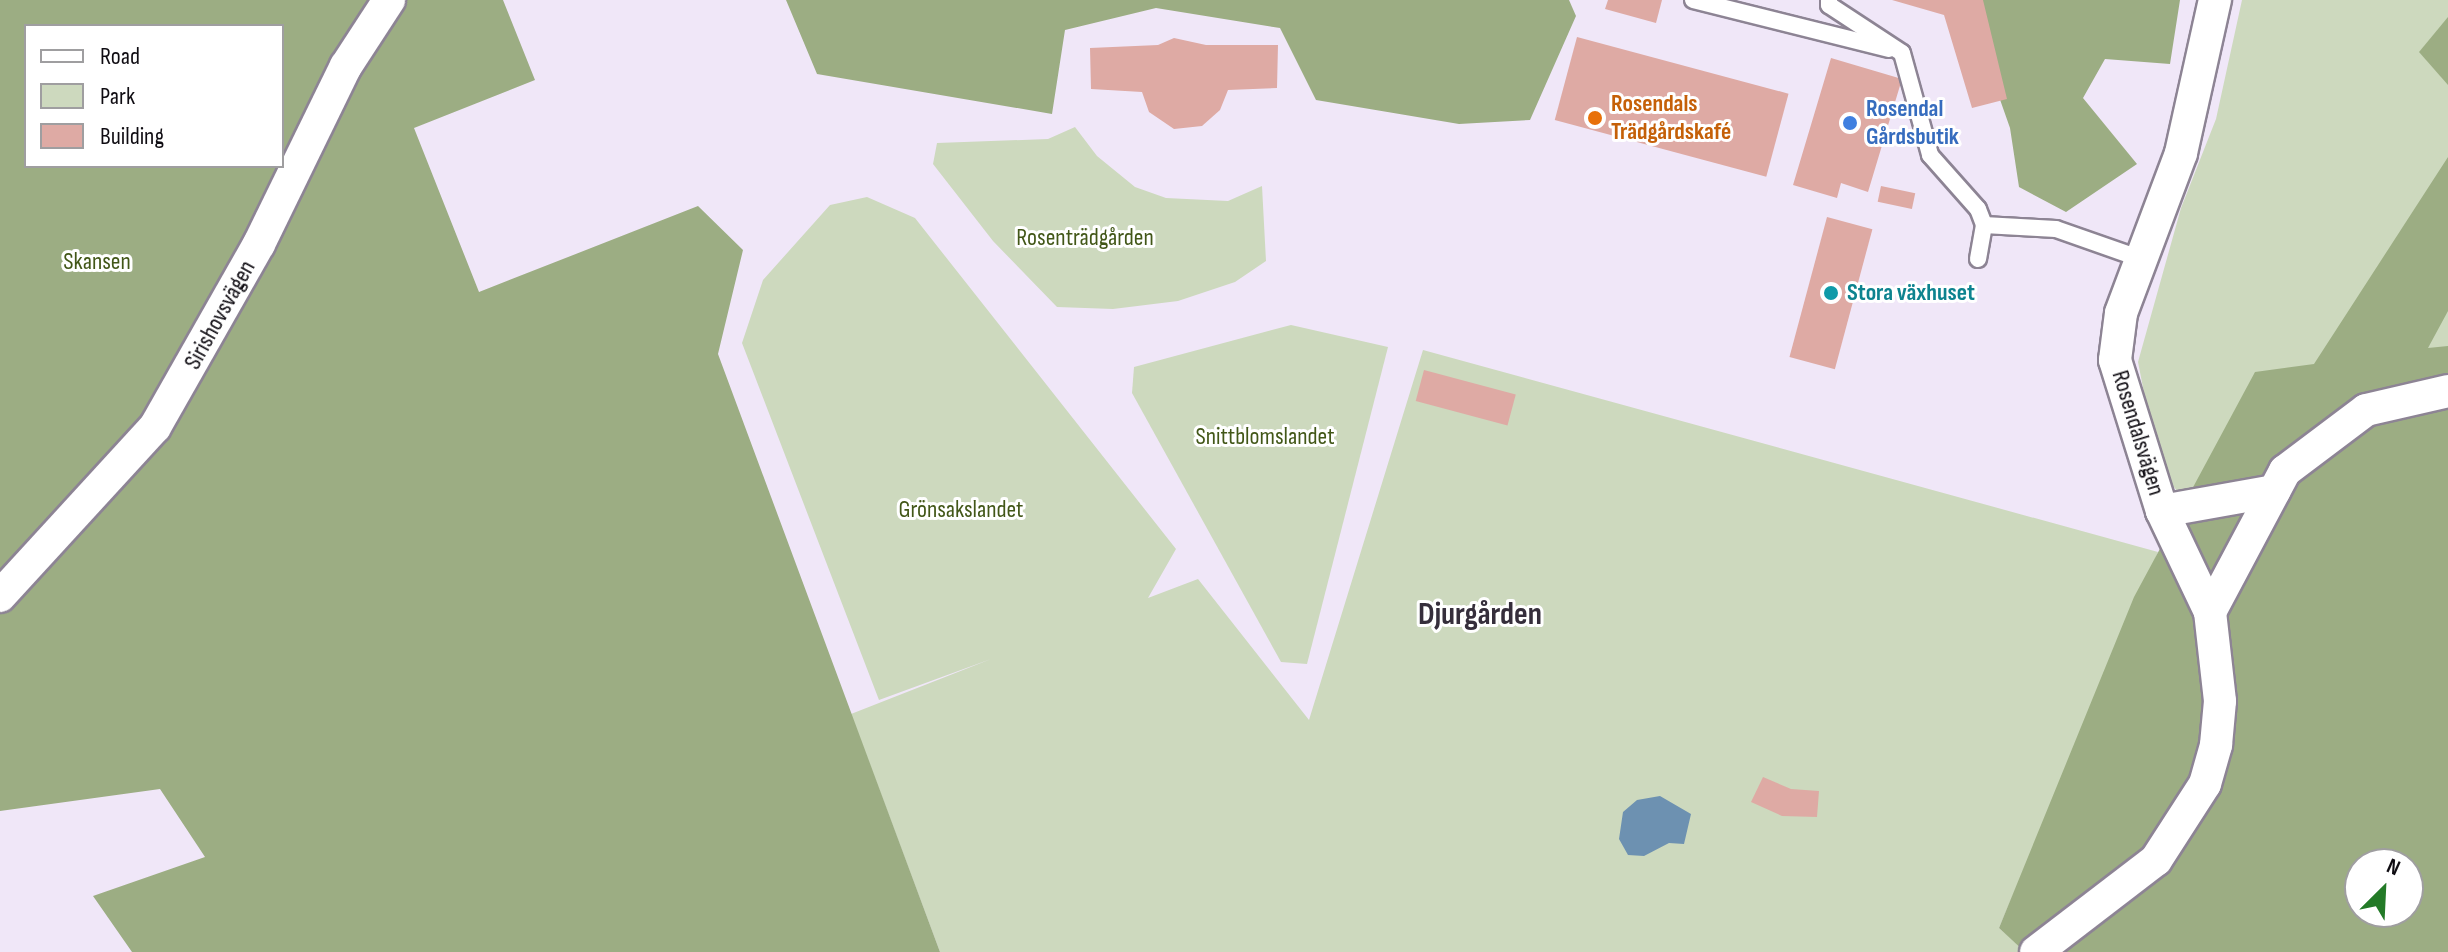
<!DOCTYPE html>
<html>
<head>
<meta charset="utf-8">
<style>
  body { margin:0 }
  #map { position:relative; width:2448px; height:952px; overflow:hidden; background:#f0e7f8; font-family:"Sofia Sans Condensed",sans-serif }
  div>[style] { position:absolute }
  .green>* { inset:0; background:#cdd9be }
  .forest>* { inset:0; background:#9cad83 }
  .water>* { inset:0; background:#6d91b1 }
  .building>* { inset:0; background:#deaaa4; transform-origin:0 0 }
  .roads { filter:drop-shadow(2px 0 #8d8494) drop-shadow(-2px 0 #8d8494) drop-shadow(0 2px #8d8494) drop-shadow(0 -2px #8d8494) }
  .service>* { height:16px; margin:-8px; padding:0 8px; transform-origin:8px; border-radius:8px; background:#fff }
  .minor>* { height:32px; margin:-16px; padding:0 16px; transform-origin:16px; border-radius:16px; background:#fff }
  .dots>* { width:22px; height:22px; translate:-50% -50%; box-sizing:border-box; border:4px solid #fff; border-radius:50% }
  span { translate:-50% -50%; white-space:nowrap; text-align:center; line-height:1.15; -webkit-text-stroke:6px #fff; paint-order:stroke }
  .food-label { font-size:24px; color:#c56008; font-weight:700 }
  .left { translate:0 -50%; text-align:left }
  .shop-label { font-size:24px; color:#366cbe; font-weight:700 }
  .park-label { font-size:24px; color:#425718 }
  .culture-label { font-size:24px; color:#0d838f; font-weight:700 }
  .street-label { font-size:24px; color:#0f0c12 }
  .district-label { font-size:32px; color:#352e3b; font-weight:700 }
  .legend { position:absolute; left:24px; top:24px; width:260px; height:144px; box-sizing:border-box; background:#fff; border:2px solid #9f9ea0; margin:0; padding:10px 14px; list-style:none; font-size:24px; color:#0f0c12 }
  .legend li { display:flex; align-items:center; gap:16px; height:40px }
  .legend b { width:40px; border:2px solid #9f9ea0 }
  .north { position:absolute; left:2344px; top:848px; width:80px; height:80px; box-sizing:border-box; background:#fff; border:2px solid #9f9ea0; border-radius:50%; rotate:24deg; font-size:22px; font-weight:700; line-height:32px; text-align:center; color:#0f0c12 }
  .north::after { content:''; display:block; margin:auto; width:28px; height:36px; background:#237a27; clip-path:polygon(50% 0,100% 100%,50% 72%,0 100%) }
</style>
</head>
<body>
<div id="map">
  <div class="green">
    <i style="clip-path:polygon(2242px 0,2448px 0,2448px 388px,2223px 496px,2178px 492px,2159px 469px,2138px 362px,2181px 208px,2216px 119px)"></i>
    <i style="clip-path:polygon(1075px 127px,1097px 156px,1135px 187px,1166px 198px,1228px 201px,1262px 186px,1266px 261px,1235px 282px,1178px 301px,1113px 309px,1057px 307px,993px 241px,933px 164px,937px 143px,1048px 139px)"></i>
    <i style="clip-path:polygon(867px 197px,915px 218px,1176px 549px,1148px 598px,1198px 579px,1309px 720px,1423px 350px,2158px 552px,1999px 928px,2026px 952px,940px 952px,851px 714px,991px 659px,879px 700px,742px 343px,763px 280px,830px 205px)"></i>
    <i style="clip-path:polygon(1291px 325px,1388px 347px,1307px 664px,1281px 662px,1132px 393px,1134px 367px)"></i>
  </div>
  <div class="forest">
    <i style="clip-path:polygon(evenodd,0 0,503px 0,535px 80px,414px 128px,479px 292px,698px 206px,743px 250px,718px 354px,940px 952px,132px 952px,93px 896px,205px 857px,160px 789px,0 811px,0 0,26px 26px,282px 26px,282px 166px,26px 166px,26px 26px)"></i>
    <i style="clip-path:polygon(786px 0,1569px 0,1576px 16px,1530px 120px,1459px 124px,1316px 100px,1280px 28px,1156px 8px,1065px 30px,1052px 114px,817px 74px)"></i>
    <i style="clip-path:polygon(1965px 0,2180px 0,2170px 64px,2105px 59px,2083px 98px,2137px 164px,2066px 212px,2019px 187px,2010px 128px)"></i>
    <i style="clip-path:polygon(2448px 17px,2448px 85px,2419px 52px)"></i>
    <i style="clip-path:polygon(evenodd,2448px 157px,2448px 311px,2428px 348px,2448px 346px,2448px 952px,2025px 952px,1999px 928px,2134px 597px,2255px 372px,2314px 364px,2448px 157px,2360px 864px,2408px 864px,2408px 912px,2360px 912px,2360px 864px)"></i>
  </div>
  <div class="water">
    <i style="clip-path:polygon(1660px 796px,1691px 814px,1684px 844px,1669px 843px,1644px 856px,1628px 855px,1619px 839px,1623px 812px,1637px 800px)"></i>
  </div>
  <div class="building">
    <i style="clip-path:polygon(1608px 0,1662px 0,1656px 23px,1605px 9px)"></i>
    <i style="clip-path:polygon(1892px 0,1983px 0,2007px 99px,1972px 108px,1944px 15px)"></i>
    <i style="left:1577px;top:37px;width:219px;height:86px;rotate:15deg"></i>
    <i style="clip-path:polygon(1174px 38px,1206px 45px,1278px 45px,1277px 88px,1228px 90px,1220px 110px,1202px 126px,1174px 129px,1149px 112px,1142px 92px,1091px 89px,1090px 48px,1158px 45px)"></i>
    <i style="clip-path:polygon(1831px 58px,1902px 79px,1868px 192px,1841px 183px,1837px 198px,1793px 185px)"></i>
    <i style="left:1881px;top:186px;width:35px;height:16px;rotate:12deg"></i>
    <i style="left:1827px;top:217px;width:47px;height:145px;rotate:15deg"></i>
    <i style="left:1424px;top:370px;width:95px;height:32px;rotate:15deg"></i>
    <i style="clip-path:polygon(1763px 777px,1791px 789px,1819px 791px,1817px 817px,1782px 816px,1751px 802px)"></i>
  </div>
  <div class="roads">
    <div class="service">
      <i style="left:1693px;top:0;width:202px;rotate:14deg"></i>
      <i style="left:1829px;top:0;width:5px;rotate:90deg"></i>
      <i style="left:1829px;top:5px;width:87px;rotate:33.3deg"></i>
      <i style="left:1902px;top:53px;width:106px;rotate:74.6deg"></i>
      <i style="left:1930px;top:155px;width:72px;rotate:48.4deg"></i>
      <i style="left:1978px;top:209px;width:17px;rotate:69deg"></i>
      <i style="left:1978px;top:259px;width:35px;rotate:-80deg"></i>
      <i style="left:1984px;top:225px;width:72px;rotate:3.2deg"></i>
      <i style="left:2056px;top:229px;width:88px;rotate:19.3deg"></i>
    </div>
    <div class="minor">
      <i style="left:2162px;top:511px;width:114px;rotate:-10.1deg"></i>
      <i style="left:0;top:596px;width:229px;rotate:-47.5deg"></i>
      <i style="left:155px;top:427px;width:210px;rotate:-60.4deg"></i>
      <i style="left:259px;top:244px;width:198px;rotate:-64deg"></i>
      <i style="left:346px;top:66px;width:79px;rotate:-56.9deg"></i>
      <i style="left:2210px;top:612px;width:160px;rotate:-62deg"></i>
      <i style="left:2285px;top:471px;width:101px;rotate:-37deg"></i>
      <i style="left:2366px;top:410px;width:84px;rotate:-13deg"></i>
      <i style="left:2036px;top:952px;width:151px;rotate:-37.5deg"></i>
      <i style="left:2156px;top:860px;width:90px;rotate:-57.2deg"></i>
      <i style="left:2205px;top:784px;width:41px;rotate:-74.2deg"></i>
      <i style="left:2216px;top:745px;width:44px;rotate:-84.8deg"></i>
      <i style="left:2220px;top:701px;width:90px;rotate:-96.4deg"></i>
      <i style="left:2210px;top:612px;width:112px;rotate:-115.4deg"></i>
      <i style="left:2162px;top:511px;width:158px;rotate:-107.3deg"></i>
      <i style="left:2115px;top:360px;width:47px;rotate:-82.7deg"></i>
      <i style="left:2121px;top:313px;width:171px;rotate:-69.4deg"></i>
      <i style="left:2181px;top:153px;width:157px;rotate:-77.5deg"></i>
    </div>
  </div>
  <div class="dots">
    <i style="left:1595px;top:118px;background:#e8710a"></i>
    <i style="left:1850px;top:123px;background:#3f7fe0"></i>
    <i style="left:1831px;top:293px;background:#0f9aa8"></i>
  </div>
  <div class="food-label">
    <span class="left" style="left:1611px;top:118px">Rosendals<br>Trädgårdskafé</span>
  </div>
  <div class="shop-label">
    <span class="left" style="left:1866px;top:123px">Rosendal<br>Gårdsbutik</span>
  </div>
  <div class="park-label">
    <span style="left:1085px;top:238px">Rosenträdgården</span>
    <span style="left:97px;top:262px">Skansen</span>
    <span style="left:1265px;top:437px">Snittblomslandet</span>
    <span style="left:961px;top:510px">Grönsakslandet</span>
  </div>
  <div class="culture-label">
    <span class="left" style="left:1847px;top:293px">Stora växhuset</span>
  </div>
  <div class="street-label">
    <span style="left:220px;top:315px;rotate:-61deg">Sirishovsvägen</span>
    <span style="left:2138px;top:433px;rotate:73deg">Rosendalsvägen</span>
  </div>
  <div class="district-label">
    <span style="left:1480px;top:615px">Djurgården</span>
  </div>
  <ul class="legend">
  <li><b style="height:10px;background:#fff"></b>Road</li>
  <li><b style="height:22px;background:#cdd9be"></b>Park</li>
  <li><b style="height:22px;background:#deaaa4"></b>Building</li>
  </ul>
  <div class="north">N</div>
</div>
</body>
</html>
